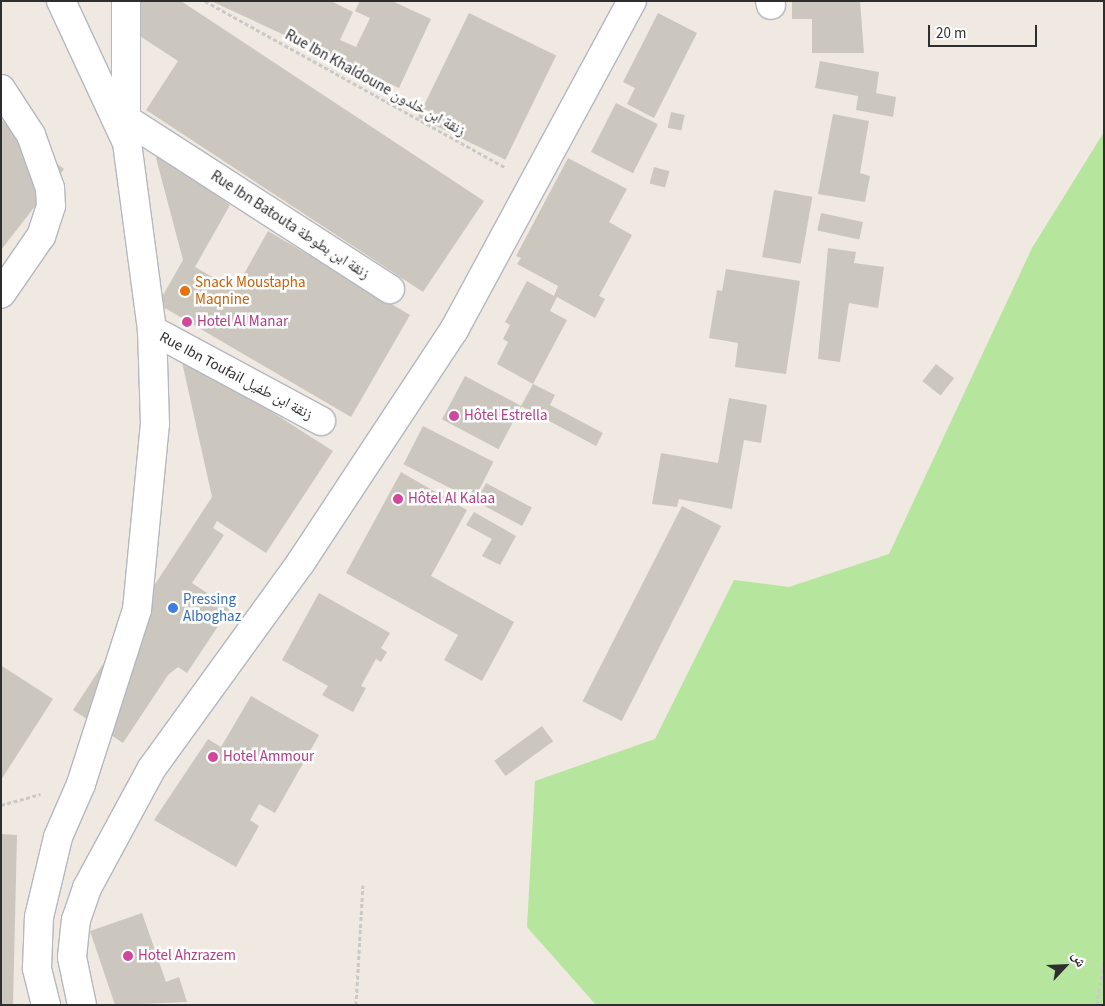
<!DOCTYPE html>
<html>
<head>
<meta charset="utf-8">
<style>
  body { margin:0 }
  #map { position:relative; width:1105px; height:1006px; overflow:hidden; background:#efe9e1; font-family:"Source Sans 3","Noto Naskh Arabic",sans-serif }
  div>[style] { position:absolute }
  .green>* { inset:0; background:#b6e59e }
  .building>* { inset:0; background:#cbc7bf; transform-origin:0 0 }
  .path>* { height:3px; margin-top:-1.5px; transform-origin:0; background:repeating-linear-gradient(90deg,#c9c9c9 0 4px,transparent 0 6.5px) }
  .roads { filter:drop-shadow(1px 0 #b4b7c1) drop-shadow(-1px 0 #b4b7c1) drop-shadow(0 1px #b4b7c1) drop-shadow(0 -1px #b4b7c1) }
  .minor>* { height:28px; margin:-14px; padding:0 14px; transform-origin:14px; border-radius:14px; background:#fff }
  .dots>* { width:14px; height:14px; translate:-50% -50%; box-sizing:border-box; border:2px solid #fff; border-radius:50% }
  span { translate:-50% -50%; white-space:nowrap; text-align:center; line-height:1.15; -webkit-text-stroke:5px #fff; paint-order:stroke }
  .street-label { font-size:15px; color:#2e2e2e }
  .food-label { font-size:15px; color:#c56008 }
  .left { translate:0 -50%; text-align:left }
  .hotel-label { font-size:15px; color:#b23c85 }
  .shop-label { font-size:15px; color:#366cbe }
  .frame { position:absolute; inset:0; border:2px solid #2e2e2e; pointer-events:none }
  .north { position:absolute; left:1040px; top:941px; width:50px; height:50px; -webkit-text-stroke:4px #fff; paint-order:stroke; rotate:65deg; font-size:14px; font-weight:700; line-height:20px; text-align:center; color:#2e2e2e }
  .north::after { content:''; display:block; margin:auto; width:18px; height:22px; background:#2e2e2e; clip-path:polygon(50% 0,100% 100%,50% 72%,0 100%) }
  .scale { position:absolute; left:928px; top:25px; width:109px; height:22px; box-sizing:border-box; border:2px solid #2e2e2e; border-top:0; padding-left:6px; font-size:15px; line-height:18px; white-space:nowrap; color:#2e2e2e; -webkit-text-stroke:4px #fff; paint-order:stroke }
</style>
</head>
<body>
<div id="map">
  <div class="green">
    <i style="clip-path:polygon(1104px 132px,1104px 1005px,596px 1005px,527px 927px,535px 781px,655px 739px,734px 580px,789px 587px,889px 554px,1032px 248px)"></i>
  </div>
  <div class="building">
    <i style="clip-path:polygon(138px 1px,181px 1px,484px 201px,423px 292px,146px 110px,178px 61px,123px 25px)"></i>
    <i style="clip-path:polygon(211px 1px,331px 1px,353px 12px,340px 40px,356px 47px,370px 18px,355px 11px,360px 1px,392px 1px,431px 19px,399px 88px)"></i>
    <i style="clip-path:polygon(792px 1px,860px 1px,864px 53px,812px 53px,812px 19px,792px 19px)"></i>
    <i style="left:469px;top:13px;width:97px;height:116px;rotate:26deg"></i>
    <i style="clip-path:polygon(658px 13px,697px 33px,654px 118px,627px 104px,635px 88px,623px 82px)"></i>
    <i style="clip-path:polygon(820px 61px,879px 72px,876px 93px,896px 97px,893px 117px,856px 110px,858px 96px,815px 88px)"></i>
    <i style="left:616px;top:103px;width:47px;height:55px;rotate:27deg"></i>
    <i style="left:671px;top:112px;width:14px;height:16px;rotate:12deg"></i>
    <i style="clip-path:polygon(833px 114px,869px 121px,860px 173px,870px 176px,865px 202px,818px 194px)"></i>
    <i style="clip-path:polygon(1px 120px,64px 169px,1px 250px)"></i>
    <i style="clip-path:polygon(159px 154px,230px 205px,195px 267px,235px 290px,268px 231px,410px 315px,351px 417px,158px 304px,183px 260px,156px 158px)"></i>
    <i style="clip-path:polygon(568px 158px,627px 189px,609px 222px,632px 235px,599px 296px,605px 299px,595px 318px,557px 297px,550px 311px,567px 320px,533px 384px,497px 364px,508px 342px,503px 339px,510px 325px,505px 322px,527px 281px,554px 296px,558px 286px,517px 264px,521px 258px,516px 256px)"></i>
    <i style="left:654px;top:167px;width:16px;height:17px;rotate:15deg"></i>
    <i style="left:774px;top:190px;width:39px;height:68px;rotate:10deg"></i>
    <i style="left:821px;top:213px;width:43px;height:18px;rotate:12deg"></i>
    <i style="clip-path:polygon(828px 248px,856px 252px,854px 263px,884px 267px,878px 308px,849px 303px,840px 362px,818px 359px)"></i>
    <i style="clip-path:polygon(726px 269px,800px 281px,786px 374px,735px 367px,738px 343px,709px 338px,717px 290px,722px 291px)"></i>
    <i style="clip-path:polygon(180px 353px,333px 451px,266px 553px,217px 521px,213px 528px,224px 535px,192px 583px,230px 608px,187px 673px,178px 667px,168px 675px,123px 743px,73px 710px,212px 497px)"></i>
    <i style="left:936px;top:364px;width:23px;height:22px;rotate:38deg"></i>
    <i style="left:465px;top:376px;width:64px;height:49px;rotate:28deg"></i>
    <i style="clip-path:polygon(533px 384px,555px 395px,550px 405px,603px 433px,596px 446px,521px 406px)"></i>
    <i style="clip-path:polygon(729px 398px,767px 405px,761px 443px,744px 440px,732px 509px,679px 499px,677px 507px,652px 504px,661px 453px,718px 463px)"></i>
    <i style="left:423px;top:426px;width:79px;height:43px;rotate:27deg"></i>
    <i style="clip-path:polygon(401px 472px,467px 510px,431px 576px,514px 622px,482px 681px,444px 660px,458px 635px,346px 573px)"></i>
    <i style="left:486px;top:483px;width:52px;height:21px;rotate:28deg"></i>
    <i style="left:682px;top:506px;width:44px;height:219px;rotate:27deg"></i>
    <i style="clip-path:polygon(474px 512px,516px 536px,500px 565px,482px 556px,492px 539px,466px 525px)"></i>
    <i style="clip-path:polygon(319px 593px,390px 633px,381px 648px,387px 652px,381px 662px,376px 659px,361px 686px,366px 688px,353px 712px,322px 695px,328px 686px,282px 660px)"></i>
    <i style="clip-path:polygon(2px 666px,53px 699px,1px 780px,1px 667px)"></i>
    <i style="clip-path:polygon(251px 696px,319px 735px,275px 813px,259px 804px,250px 820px,259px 826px,236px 867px,154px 820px,208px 739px,221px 747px)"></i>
    <i style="left:542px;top:726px;width:19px;height:59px;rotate:54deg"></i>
    <i style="clip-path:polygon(1px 834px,17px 835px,13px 1005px,1px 1005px)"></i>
    <i style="clip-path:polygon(142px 913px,166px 982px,179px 977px,187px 1002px,115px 1005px,90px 931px)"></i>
  </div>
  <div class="path">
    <i style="left:205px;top:1px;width:344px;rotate:29deg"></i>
    <i style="left:1px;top:805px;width:41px;rotate:-15.4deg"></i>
    <i style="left:356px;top:1005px;width:120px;rotate:-86.7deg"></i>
    <i style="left:1097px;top:1005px;width:45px;rotate:-81deg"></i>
  </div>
  <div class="roads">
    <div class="minor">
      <i style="left:126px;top:1px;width:130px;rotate:90deg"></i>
      <i style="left:770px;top:1px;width:4px;rotate:76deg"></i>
      <i style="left:1px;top:89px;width:55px;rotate:56.9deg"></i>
      <i style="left:31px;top:135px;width:56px;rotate:70.3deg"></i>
      <i style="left:50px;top:188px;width:18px;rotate:87deg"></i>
      <i style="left:51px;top:206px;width:32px;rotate:108deg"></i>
      <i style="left:41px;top:236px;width:70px;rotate:124.6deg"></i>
      <i style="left:126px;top:119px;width:314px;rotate:32.8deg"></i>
      <i style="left:152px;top:330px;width:192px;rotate:28.3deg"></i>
      <i style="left:46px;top:1005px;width:38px;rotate:-104deg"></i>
      <i style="left:37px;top:968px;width:51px;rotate:-87.8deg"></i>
      <i style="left:39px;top:917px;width:82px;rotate:-76.6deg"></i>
      <i style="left:58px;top:837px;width:58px;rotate:-66.5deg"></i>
      <i style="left:81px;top:784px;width:183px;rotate:-72.2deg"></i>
      <i style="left:137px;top:610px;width:187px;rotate:-84.5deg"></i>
      <i style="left:155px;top:424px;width:94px;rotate:-91.8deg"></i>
      <i style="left:152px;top:330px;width:189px;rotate:-97.6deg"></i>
      <i style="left:127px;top:143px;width:157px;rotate:-114.9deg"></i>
      <i style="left:82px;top:1005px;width:49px;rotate:-101.8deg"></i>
      <i style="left:72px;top:957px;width:37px;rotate:-84deg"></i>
      <i style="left:76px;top:920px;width:34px;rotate:-71deg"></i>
      <i style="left:87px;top:888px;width:136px;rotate:-61.6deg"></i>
      <i style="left:152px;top:768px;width:254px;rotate:-54.1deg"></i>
      <i style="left:301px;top:562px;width:278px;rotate:-56.6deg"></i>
      <i style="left:454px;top:330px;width:374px;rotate:-61.6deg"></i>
    </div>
  </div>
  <div class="dots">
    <i style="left:185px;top:291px;background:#e8710a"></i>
    <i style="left:187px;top:322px;background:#d1479c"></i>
    <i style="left:454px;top:416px;background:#d1479c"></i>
    <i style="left:398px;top:499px;background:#d1479c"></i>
    <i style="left:173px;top:608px;background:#3f7fe0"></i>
    <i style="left:213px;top:757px;background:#d1479c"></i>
    <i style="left:128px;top:956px;background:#d1479c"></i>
  </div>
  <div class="street-label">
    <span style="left:375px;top:83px;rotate:29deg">Rue Ibn Khaldoune زنقة ابن خلدون</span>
    <span style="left:290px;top:225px;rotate:33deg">Rue Ibn Batouta زنقة ابن بطوطة</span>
    <span style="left:236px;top:376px;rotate:28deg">Rue Ibn Toufail زنقة ابن طفيل</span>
  </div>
  <div class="food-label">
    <span class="left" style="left:195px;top:291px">Snack Moustapha<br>Maqnine</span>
  </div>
  <div class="hotel-label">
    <span class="left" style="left:197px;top:322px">Hotel Al Manar</span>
    <span class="left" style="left:464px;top:416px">Hôtel Estrella</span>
    <span class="left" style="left:408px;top:499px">Hôtel Al Kalaa</span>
    <span class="left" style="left:223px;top:757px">Hotel Ammour</span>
    <span class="left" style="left:138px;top:956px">Hotel Ahzrazem</span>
  </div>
  <div class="shop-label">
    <span class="left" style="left:183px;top:608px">Pressing<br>Alboghaz</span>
  </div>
  <div class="frame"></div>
  <div class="north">ش</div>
  <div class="scale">20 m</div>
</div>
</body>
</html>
